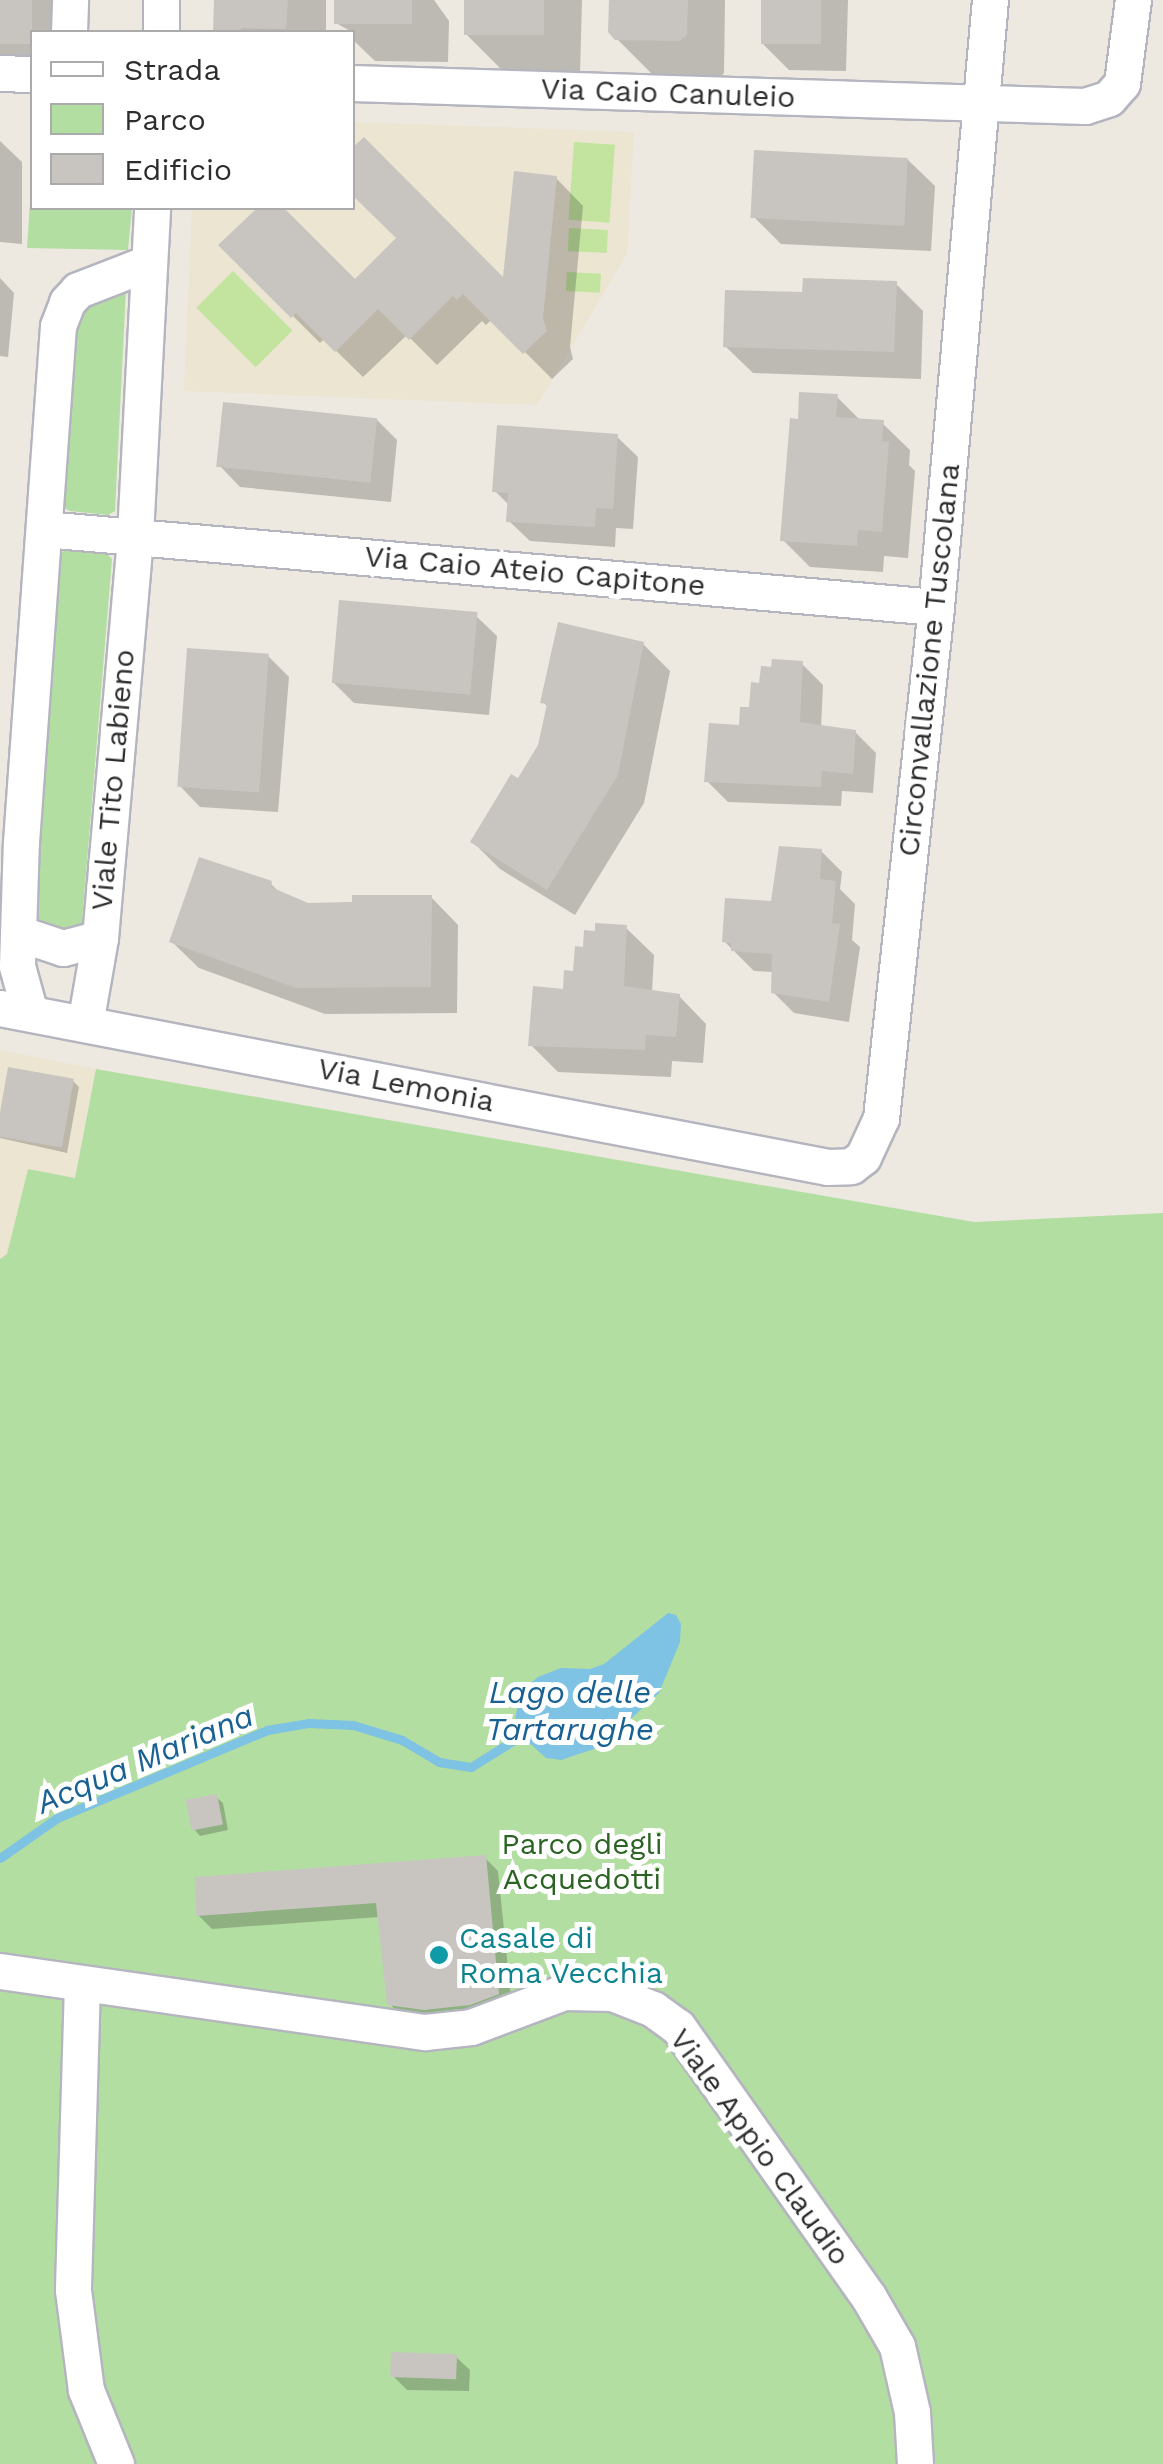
<!DOCTYPE html>
<html>
<head>
<meta charset="utf-8">
<style>
  body { margin:0 }
  #map { position:relative; width:1163px; height:2464px; overflow:hidden; background:#ede8e0; font-family:"Work Sans",sans-serif }
  div>[style] { position:absolute }
  .education>* { inset:0; background:#ece5d2 }
  .green>* { inset:0; background:#b3dea2 }
  .pitch>* { inset:0; background:#c2e49f; transform-origin:0 0 }
  .water>* { inset:0; background:#7ec2e4 }
  .shadow>* { inset:0; background:#0003; transform-origin:0 0 }
  .stream>* { height:9px; margin:-4.5px; padding:0 4.5px; transform-origin:4.5px; border-radius:4.5px; background:#7ec2e4 }
  .building>* { inset:0; background:#c8c5c0; transform-origin:0 0 }
  .roads { filter:drop-shadow(2px 0 #b4b5bf) drop-shadow(-2px 0 #b4b5bf) drop-shadow(0 2px #b4b5bf) drop-shadow(0 -2px #b4b5bf) }
  .minor>* { height:35px; margin:-17.5px; padding:0 17.5px; transform-origin:17.5px; border-radius:17.5px; background:#fff }
  .dots>* { width:28px; height:28px; translate:-50% -50%; box-sizing:border-box; border:5px solid #fff; border-radius:50% }
  span { translate:-50% -50%; white-space:nowrap; text-align:center; line-height:1.15; -webkit-text-stroke:10px #fff; paint-order:stroke }
  .street-label { font-size:30px; color:#2d2d2d }
  .park-label { font-size:30px; color:#2b6422 }
  .culture-label { font-size:30px; color:#0d838f }
  .left { translate:0 -50%; text-align:left }
  .water-label { font-size:32px; color:#1a6193; font-style:italic }
  .legend { position:absolute; left:30px; top:30px; width:325px; height:180px; box-sizing:border-box; background:#fff; border:2px solid #ababab; margin:0; padding:12px 18px; list-style:none; font-size:30px; color:#2d2d2d }
  .legend li { display:flex; align-items:center; gap:20px; height:50px }
  .legend b { width:50px; border:2px solid #ababab }
</style>
</head>
<body>
<div id="map">
  <div class="education">
    <i style="clip-path:polygon(353px 122px,634px 132px,627px 254px,537px 405px,184px 391px,192px 208px,352px 208px)"></i>
    <i style="clip-path:polygon(0 1050px,96px 1069px,75px 1178px,28px 1169px,7px 1254px,0 1259px)"></i>
  </div>
  <div class="green">
    <i style="clip-path:polygon(32px 173px,32px 208px,132px 208px,128px 250px,27px 248px)"></i>
    <i style="clip-path:polygon(126px 288px,115px 511px,108px 515px,70px 511px,62px 507px,74px 316px)"></i>
    <i style="clip-path:polygon(67px 548px,105px 552px,112px 559px,81px 934px,32px 924px,59px 555px)"></i>
    <i style="clip-path:polygon(96px 1069px,974px 1222px,1163px 1213px,1163px 2464px,0 2464px,0 1259px,7px 1254px,28px 1169px,75px 1178px)"></i>
  </div>
  <div class="pitch">
    <i style="left:574px;top:142px;width:41px;height:78px;rotate:4deg"></i>
    <i style="left:569px;top:228px;width:39px;height:23px;rotate:3deg"></i>
    <i style="left:233px;top:271px;width:84px;height:52px;rotate:45deg"></i>
    <i style="left:567px;top:272px;width:34px;height:19px;rotate:3deg"></i>
  </div>
  <div class="water">
    <i style="clip-path:polygon(668px 1613px,676px 1615px,681px 1624px,680px 1642px,659px 1693px,600px 1747px,561px 1760px,546px 1758px,526px 1740px,514px 1723px,521px 1691px,538px 1677px,561px 1668px,590px 1669px,604px 1664px)"></i>
  </div>
  <div class="shadow">
    <i style="clip-path:polygon(0 0,59px 0,58px 32px,32px 32px,32px 70px,0 70px)"></i>
    <i style="left:217px;top:0;width:109px;height:32px"></i>
    <i style="clip-path:polygon(337px 0,434px 0,449px 21px,448px 62px,375px 61px,352px 39px,352px 32px,336px 23px)"></i>
    <i style="clip-path:polygon(467px 0,582px 0,580px 74px,504px 72px,466px 34px)"></i>
    <i style="clip-path:polygon(612px 0,725px 0,724px 73px,719px 78px,655px 77px,616px 38px)"></i>
    <i style="clip-path:polygon(762px 0,848px 0,846px 71px,789px 70px,762px 43px)"></i>
    <i style="clip-path:polygon(0 141px,22px 162px,22px 244px,0 242px)"></i>
    <i style="clip-path:polygon(907px 159px,935px 186px,931px 251px,781px 244px,754px 217px)"></i>
    <i style="clip-path:polygon(556px 178px,583px 206px,570px 347px,573px 359px,552px 379px,492px 319px,486px 325px,482px 321px,437px 365px,407px 335px,363px 377px,324px 339px,320px 343px,222px 245px,260px 208px,280px 208px,355px 283px,505px 282px)"></i>
    <i style="clip-path:polygon(0 278px,14px 293px,8px 357px,0 356px)"></i>
    <i style="clip-path:polygon(896px 284px,923px 311px,921px 379px,753px 373px,725px 346px,805px 295px)"></i>
    <i style="clip-path:polygon(837px 397px,861px 421px,882px 423px,910px 450px,909px 465px,915px 471px,908px 558px,884px 556px,883px 572px,810px 567px,783px 540px,800px 422px)"></i>
    <i style="clip-path:polygon(376px 419px,397px 440px,391px 502px,240px 487px,220px 466px)"></i>
    <i style="clip-path:polygon(617px 437px,638px 457px,633px 529px,616px 528px,615px 547px,530px 541px,509px 521px,510px 506px,495px 491px)"></i>
    <i style="clip-path:polygon(476px 616px,497px 636px,489px 715px,354px 703px,333px 682px)"></i>
    <i style="clip-path:polygon(643px 644px,670px 671px,644px 803px,575px 915px,500px 869px,473px 842px,541px 746px,549px 708px,543px 702px)"></i>
    <i style="clip-path:polygon(268px 656px,289px 677px,278px 812px,200px 807px,180px 786px)"></i>
    <i style="clip-path:polygon(802px 664px,823px 685px,821px 728px,855px 732px,876px 753px,873px 793px,842px 791px,841px 806px,728px 802px,707px 781px,761px 686px)"></i>
    <i style="clip-path:polygon(821px 851px,842px 872px,840px 889px,855px 904px,852px 940px,860px 947px,849px 1022px,794px 1013px,773px 992px,774px 972px,754px 971px,724px 941px,773px 903px)"></i>
    <i style="clip-path:polygon(271px 884px,282px 895px,308px 905px,431px 897px,458px 925px,457px 1013px,325px 1014px,199px 968px,171px 941px)"></i>
    <i style="clip-path:polygon(626px 928px,654px 955px,652px 992px,679px 996px,706px 1024px,703px 1063px,672px 1061px,671px 1077px,558px 1072px,531px 1045px,597px 934px)"></i>
    <i style="clip-path:polygon(10px 1070px,73px 1081px,79px 1087px,67px 1153px,0 1138px)"></i>
    <i style="clip-path:polygon(216px 1797px,223px 1803px,228px 1830px,200px 1836px,194px 1829px)"></i>
    <i style="clip-path:polygon(485px 1858px,498px 1871px,512px 2007px,403px 2018px,390px 2004px,380px 1917px,212px 1929px,198px 1915px)"></i>
    <i style="clip-path:polygon(456px 2357px,470px 2370px,469px 2391px,407px 2390px,393px 2376px)"></i>
  </div>
  <div class="stream">
    <i style="left:0;top:1858px;width:70px;rotate:-35.1deg"></i>
    <i style="left:57px;top:1818px;width:228px;rotate:-22.7deg"></i>
    <i style="left:267px;top:1730px;width:43px;rotate:-9.5deg"></i>
    <i style="left:309px;top:1723px;width:44px;rotate:2.6deg"></i>
    <i style="left:353px;top:1725px;width:51px;rotate:17deg"></i>
    <i style="left:402px;top:1740px;width:43px;rotate:30.7deg"></i>
    <i style="left:439px;top:1762px;width:32px;rotate:9deg"></i>
    <i style="left:471px;top:1767px;width:70px;rotate:-32.1deg"></i>
  </div>
  <div class="building">
    <i style="left:0;top:0;width:32px;height:44px"></i>
    <i style="clip-path:polygon(214px 0,288px 0,286px 29px,241px 28px,241px 32px,213px 32px)"></i>
    <i style="left:334px;top:0;width:78px;height:24px"></i>
    <i style="left:464px;top:0;width:80px;height:35px"></i>
    <i style="clip-path:polygon(609px 0,688px 0,687px 34px,680px 41px,615px 40px,608px 32px)"></i>
    <i style="left:761px;top:0;width:60px;height:44px"></i>
    <i style="clip-path:polygon(364px 137px,503px 277px,514px 171px,557px 176px,543px 318px,547px 331px,523px 354px,463px 294px,457px 300px,453px 296px,409px 340px,378px 309px,335px 352px,296px 313px,291px 318px,218px 245px,257px 208px,284px 208px,355px 279px,396px 238px,352px 195px,352px 148px)"></i>
    <i style="left:754px;top:150px;width:154px;height:68px;rotate:3deg"></i>
    <i style="clip-path:polygon(803px 278px,897px 281px,894px 352px,723px 347px,725px 290px,802px 292px)"></i>
    <i style="clip-path:polygon(799px 392px,838px 394px,836px 417px,884px 420px,882px 441px,889px 442px,882px 532px,858px 530px,857px 546px,780px 541px,790px 418px,798px 419px)"></i>
    <i style="left:223px;top:402px;width:155px;height:65px;rotate:6deg"></i>
    <i style="clip-path:polygon(497px 425px,618px 434px,613px 509px,596px 508px,595px 527px,506px 522px,508px 493px,492px 492px)"></i>
    <i style="left:339px;top:600px;width:139px;height:83px;rotate:5deg"></i>
    <i style="clip-path:polygon(558px 622px,644px 642px,618px 775px,547px 890px,470px 842px,511px 774px,518px 778px,538px 745px,547px 704px,540px 703px)"></i>
    <i style="left:187px;top:648px;width:82px;height:139px;rotate:4deg"></i>
    <i style="clip-path:polygon(772px 659px,803px 661px,800px 722px,856px 730px,853px 774px,822px 771px,821px 787px,704px 782px,709px 723px,739px 725px,740px 707px,749px 707px,751px 682px,759px 683px,761px 666px,771px 667px)"></i>
    <i style="clip-path:polygon(779px 846px,822px 849px,820px 879px,836px 881px,832px 923px,840px 924px,829px 1002px,771px 993px,772px 954px,731px 951px,731px 943px,722px 942px,725px 898px,771px 901px)"></i>
    <i style="clip-path:polygon(199px 857px,272px 881px,271px 887px,308px 903px,352px 902px,352px 895px,432px 895px,431px 987px,296px 988px,169px 942px)"></i>
    <i style="clip-path:polygon(595px 923px,627px 925px,624px 986px,680px 994px,676px 1037px,646px 1035px,645px 1050px,528px 1046px,533px 986px,563px 989px,564px 970px,573px 971px,575px 946px,583px 947px,584px 930px,595px 931px)"></i>
    <i style="left:8px;top:1067px;width:67px;height:70px;rotate:10deg"></i>
    <i style="left:217px;top:1794px;width:31px;height:32px;rotate:79deg"></i>
    <i style="clip-path:polygon(486px 1855px,499px 1994px,470px 2005px,424px 2010px,387px 2005px,376px 1903px,196px 1916px,195px 1877px)"></i>
    <i style="left:391px;top:2352px;width:66px;height:25px;rotate:2deg"></i>
  </div>
  <div class="roads">
    <div class="minor">
      <i style="left:69px;top:32px;width:32px;rotate:-88deg"></i>
      <i style="left:161px;top:32px;width:32px;rotate:-90deg"></i>
      <i style="left:0;top:73px;width:32px;rotate:2deg"></i>
      <i style="left:352px;top:83px;width:733px;rotate:1.8deg"></i>
      <i style="left:1085px;top:106px;width:25px;rotate:-18deg"></i>
      <i style="left:1109px;top:98px;width:20px;rotate:-49deg"></i>
      <i style="left:1122px;top:83px;width:84px;rotate:-82.5deg"></i>
      <i style="left:44px;top:529px;width:895px;rotate:5deg"></i>
      <i style="left:18px;top:933px;width:47px;rotate:18.4deg"></i>
      <i style="left:63px;top:948px;width:38px;rotate:-15deg"></i>
      <i style="left:0;top:1008px;width:843px;rotate:10.87deg"></i>
      <i style="left:828px;top:1167px;width:23px;rotate:-2deg"></i>
      <i style="left:851px;top:1166px;width:15px;rotate:-37deg"></i>
      <i style="left:863px;top:1157px;width:43px;rotate:-65.2deg"></i>
      <i style="left:881px;top:1118px;width:514px;rotate:-83.86deg"></i>
      <i style="left:936px;top:607px;width:609px;rotate:-84.92deg"></i>
      <i style="left:30px;top:1013px;width:49px;rotate:-105.5deg"></i>
      <i style="left:17px;top:966px;width:124px;rotate:-88.2deg"></i>
      <i style="left:21px;top:842px;width:517px;rotate:-85.9deg"></i>
      <i style="left:58px;top:326px;width:26px;rotate:-69deg"></i>
      <i style="left:67px;top:302px;width:16px;rotate:-47deg"></i>
      <i style="left:78px;top:290px;width:75px;rotate:-21.1deg"></i>
      <i style="left:85px;top:1024px;width:87px;rotate:-80.1deg"></i>
      <i style="left:100px;top:938px;width:405px;rotate:-85deg"></i>
      <i style="left:135px;top:535px;width:327px;rotate:-87deg"></i>
      <i style="left:0;top:1971px;width:429px;rotate:8.2deg"></i>
      <i style="left:425px;top:2032px;width:46px;rotate:-6.2deg"></i>
      <i style="left:471px;top:2027px;width:99px;rotate:-20.6deg"></i>
      <i style="left:564px;top:1992px;width:48px;rotate:1.2deg"></i>
      <i style="left:612px;top:1993px;width:44px;rotate:21.3deg"></i>
      <i style="left:653px;top:2009px;width:31px;rotate:36deg"></i>
      <i style="left:678px;top:2027px;width:329px;rotate:54.8deg"></i>
      <i style="left:868px;top:2296px;width:58px;rotate:59.9deg"></i>
      <i style="left:897px;top:2346px;width:68px;rotate:77.2deg"></i>
      <i style="left:912px;top:2412px;width:52px;rotate:86.7deg"></i>
      <i style="left:82px;top:1984px;width:306px;rotate:91.7deg"></i>
      <i style="left:73px;top:2290px;width:101px;rotate:82.6deg"></i>
      <i style="left:86px;top:2390px;width:80px;rotate:67.9deg"></i>
    </div>
  </div>
  <div class="dots">
    <i style="left:439px;top:1955px;background:#0f9aa8"></i>
  </div>
  <div class="street-label">
    <span style="left:668px;top:93px;rotate:2deg">Via Caio Canuleio</span>
    <span style="left:535px;top:571px;rotate:5deg">Via Caio Ateio Capitone</span>
    <span style="left:929px;top:660px;rotate:-84deg">Circonvallazione Tuscolana</span>
    <span style="left:113px;top:780px;rotate:-85deg">Viale Tito Labieno</span>
    <span style="left:406px;top:1085px;rotate:11deg">Via Lemonia</span>
    <span style="left:760px;top:2147px;rotate:54deg">Viale Appio Claudio</span>
  </div>
  <div class="park-label">
    <span style="left:582px;top:1861px">Parco degli<br>Acquedotti</span>
  </div>
  <div class="culture-label">
    <span class="left" style="left:459px;top:1955px">Casale di<br>Roma Vecchia</span>
  </div>
  <div class="water-label">
    <span style="left:570px;top:1711px">Lago delle<br>Tartarughe</span>
    <span style="left:145px;top:1759px;rotate:-23deg">Acqua Mariana</span>
  </div>
  <ul class="legend">
  <li><b style="height:12px;background:#fff"></b>Strada</li>
  <li><b style="height:28px;background:#b3dea2"></b>Parco</li>
  <li><b style="height:28px;background:#c8c5c0"></b>Edificio</li>
  </ul>
</div>
</body>
</html>
